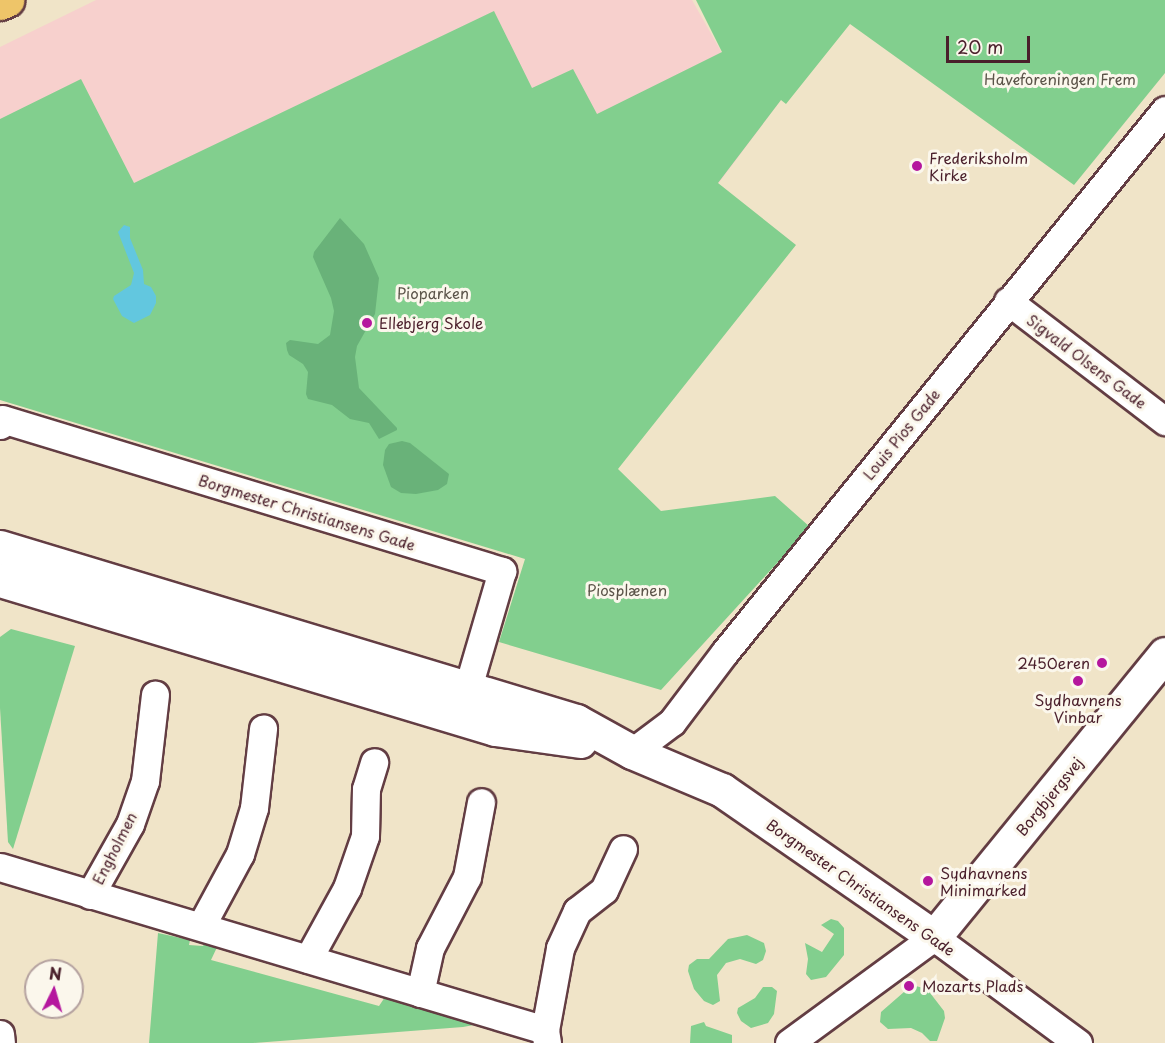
<!DOCTYPE html>
<html>
<head>
<meta charset="utf-8">
<style>
  body { margin:0 }
  #map { position:relative; width:1165px; height:1043px; overflow:hidden; background:#f0e4c8; font-family:"Playpen Sans",sans-serif }
  div>[style] { position:absolute }
  .built>* { inset:0; background:#f7d0cd }
  .green>* { inset:0; background:#82cf8e }
  .forest>* { inset:0; background:#69b279 }
  .water>* { inset:0; background:#62c7df }
  .roads { filter:drop-shadow(2px 0 #633d43) drop-shadow(-2px 0 #633d43) drop-shadow(0 2px #633d43) drop-shadow(0 -2px #633d43) }
  .minor>* { height:27px; margin:-13.5px; padding:0 13.5px; transform-origin:13.5px; border-radius:13.5px; background:#fff }
  .tertiary>* { height:33px; margin:-16.5px; padding:0 16.5px; transform-origin:16.5px; border-radius:16.5px; background:#fff }
  .primary>* { height:33px; margin:-16.5px; padding:0 16.5px; transform-origin:16.5px; border-radius:16.5px; background:#eec569 }
  .dots>* { width:16px; height:16px; translate:-50% -50%; box-sizing:border-box; border:3px solid #fbf7ec; border-radius:50% }
  span { translate:-50% -50%; white-space:nowrap; text-align:center; line-height:1.15; -webkit-text-stroke:6px #fbf7ec; paint-order:stroke }
  .park-label { font-size:15px; color:#5b5449 }
  .poi-label { font-size:15px; color:#4a1f2b }
  .left { translate:0 -50%; text-align:left }
  .right { translate:-100% -50%; text-align:right }
  .street-label { font-size:15px; color:#4a1f2b }
  .north { position:absolute; left:24px; top:959px; width:60px; height:60px; box-sizing:border-box; background:#fbf7ec; border:2px solid #b4a19f; border-radius:50%; rotate:5deg; font-size:16px; font-weight:700; line-height:24px; text-align:center; color:#4a1f2b }
  .north::after { content:''; display:block; margin:auto; width:21px; height:27px; background:#b5179e; clip-path:polygon(50% 0,100% 100%,50% 72%,0 100%) }
  .scale { position:absolute; left:946px; top:36px; width:84px; height:27px; box-sizing:border-box; border:3px solid #4a1f2b; border-top:0; padding-left:8px; font-size:18px; line-height:21px; white-space:nowrap; color:#4a1f2b; -webkit-text-stroke:4px #fbf7ec; paint-order:stroke }
</style>
</head>
<body>
<div id="map">
  <div class="built">
    <i style="clip-path:polygon(96px 0,692px 0,722px 53px,781px 100px,718px 184px,796px 245px,0 400px,0 47px)"></i>
  </div>
  <div class="green">
    <i style="clip-path:polygon(696px 0,1165px 0,1165px 73px,1074px 185px,850px 24px,786px 104px,781px 100px,718px 183px,796px 245px,618px 469px,661px 511px,775px 496px,810px 527px,661px 690px,499px 642px,525px 559px,0 400px,0 119px,81px 79px,134px 183px,494px 11px,532px 88px,573px 69px,597px 114px,722px 52px)"></i>
    <i style="clip-path:polygon(11px 629px,75px 646px,13px 849px,8px 842px,0 708px,0 637px)"></i>
    <i style="clip-path:polygon(831px 919px,838px 921px,844px 928px,844px 955px,826px 977px,811px 980px,806px 974px,808px 959px,805px 943px,822px 952px,834px 934px,821px 925px)"></i>
    <i style="clip-path:polygon(158px 933px,190px 940px,189px 945px,203px 946px,207px 939px,219px 943px,211px 960px,379px 1006px,389px 991px,490px 1022px,463px 1027px,253px 1043px,149px 1043px)"></i>
    <i style="clip-path:polygon(747px 935px,764px 943px,766px 951px,763px 960px,756px 964px,740px 959px,726px 963px,717px 975px,720px 1001px,713px 1005px,704px 1001px,694px 989px,688px 971px,689px 965px,697px 959px,709px 959px,728px 939px)"></i>
    <i style="clip-path:polygon(912px 985px,927px 989px,944px 1011px,945px 1018px,937px 1041px,930px 1041px,922px 1033px,911px 1028px,888px 1029px,880px 1022px,881px 1012px)"></i>
    <i style="clip-path:polygon(763px 987px,772px 987px,777px 991px,774px 1014px,768px 1023px,751px 1028px,741px 1021px,737px 1013px,738px 1008px,755px 998px)"></i>
    <i style="clip-path:polygon(704px 1022px,706px 1026px,732px 1035px,732px 1043px,690px 1043px,691px 1026px)"></i>
  </div>
  <div class="forest">
    <i style="clip-path:polygon(340px 218px,364px 244px,379px 278px,375px 314px,357px 346px,355px 357px,359px 388px,397px 428px,397px 430px,379px 439px,369px 423px,350px 419px,332px 405px,308px 399px,306px 394px,308px 372px,303px 364px,289px 355px,287px 350px,286px 343px,290px 340px,318px 344px,330px 335px,334px 311px,331px 298px,313px 257px,314px 252px)"></i>
    <i style="clip-path:polygon(402px 441px,410px 443px,449px 474px,447px 484px,438px 490px,416px 494px,401px 493px,391px 487px,383px 465px,385px 450px,389px 444px)"></i>
  </div>
  <div class="water">
    <i style="clip-path:polygon(124px 225px,130px 227px,130px 238px,143px 270px,144px 284px,151px 287px,156px 296px,156px 303px,150px 315px,134px 323px,122px 316px,113px 299px,114px 296px,131px 285px,134px 273px,118px 232px)"></i>
  </div>
  <div class="roads">
    <div class="minor">
      <i style="left:1008px;top:301px;width:198px;rotate:37.4deg"></i>
      <i style="left:0;top:425px;width:6px;rotate:-72deg"></i>
      <i style="left:2px;top:419px;width:523px;rotate:16.91deg"></i>
      <i style="left:502px;top:571px;width:143px;rotate:106.3deg"></i>
      <i style="left:632px;top:752px;width:50px;rotate:-36.9deg"></i>
      <i style="left:672px;top:722px;width:88px;rotate:-52.9deg"></i>
      <i style="left:725px;top:652px;width:698px;rotate:-50.93deg"></i>
      <i style="left:0;top:867px;width:569px;rotate:16.65deg"></i>
      <i style="left:545px;top:1030px;width:13px;rotate:81deg"></i>
      <i style="left:90px;top:895px;width:81px;rotate:-60.6deg"></i>
      <i style="left:130px;top:824px;width:46px;rotate:-70.8deg"></i>
      <i style="left:145px;top:781px;width:87px;rotate:-83.4deg"></i>
      <i style="left:201px;top:926px;width:82px;rotate:-61.6deg"></i>
      <i style="left:240px;top:854px;width:48px;rotate:-73.1deg"></i>
      <i style="left:254px;top:808px;width:80px;rotate:-83.5deg"></i>
      <i style="left:308px;top:959px;width:81px;rotate:-61.2deg"></i>
      <i style="left:347px;top:888px;width:55px;rotate:-70.9deg"></i>
      <i style="left:365px;top:836px;width:47px;rotate:-88.8deg"></i>
      <i style="left:366px;top:789px;width:28px;rotate:-73deg"></i>
      <i style="left:420px;top:993px;width:46px;rotate:-77.5deg"></i>
      <i style="left:430px;top:948px;width:80px;rotate:-62.5deg"></i>
      <i style="left:467px;top:877px;width:76px;rotate:-79.4deg"></i>
      <i style="left:545px;top:1030px;width:83px;rotate:-79.6deg"></i>
      <i style="left:560px;top:948px;width:41px;rotate:-65.3deg"></i>
      <i style="left:577px;top:911px;width:34px;rotate:-38deg"></i>
      <i style="left:604px;top:890px;width:45px;rotate:-65.1deg"></i>
      <i style="left:0;top:1034px;width:9px;rotate:84deg"></i>
      <i style="left:789px;top:1043px;width:180px;rotate:-36.2deg"></i>
      <i style="left:934px;top:937px;width:179px;rotate:36.4deg"></i>
    </div>
    <div class="tertiary">
      <i style="left:0;top:547px;width:602px;rotate:16.81deg"></i>
      <i style="left:576px;top:721px;width:64px;rotate:29deg"></i>
      <i style="left:632px;top:752px;width:98px;rotate:22.9deg"></i>
      <i style="left:722px;top:790px;width:258px;rotate:34.7deg"></i>
      <i style="left:934px;top:937px;width:365px;rotate:-50.8deg"></i>
      <i style="left:0;top:580px;width:517px;rotate:16.75deg"></i>
      <i style="left:495px;top:729px;width:86px;rotate:8deg"></i>
    </div>
    <div class="primary">
      <i style="left:0;top:3px;width:8px;rotate:-23deg"></i>
    </div>
  </div>
  <div class="dots">
    <i style="left:917px;top:166px;background:#b5179e"></i>
    <i style="left:367px;top:323px;background:#b5179e"></i>
    <i style="left:1102px;top:663px;background:#b5179e"></i>
    <i style="left:1078px;top:681px;background:#b5179e"></i>
    <i style="left:928px;top:881px;background:#b5179e"></i>
    <i style="left:909px;top:986px;background:#b5179e"></i>
  </div>
  <div class="park-label">
    <span style="left:1060px;top:79px">Haveforeningen Frem</span>
    <span style="left:433px;top:293px">Pioparken</span>
    <span style="left:627px;top:590px">Piosplænen</span>
  </div>
  <div class="poi-label">
    <span class="left" style="left:929px;top:166px">Frederiksholm<br>Kirke</span>
    <span class="left" style="left:379px;top:323px">Ellebjerg Skole</span>
    <span class="right" style="left:1090px;top:663px">2450eren</span>
    <span style="left:1078px;top:708px">Sydhavnens<br>Vinbar</span>
    <span class="left" style="left:940px;top:881px">Sydhavnens<br>Minimarked</span>
    <span class="left" style="left:922px;top:986px">Mozarts Plads</span>
  </div>
  <div class="street-label">
    <span style="left:1087px;top:361px;rotate:37deg">Sigvald Olsens Gade</span>
    <span style="left:901px;top:434px;rotate:-51deg">Louis Pios Gade</span>
    <span style="left:307px;top:512px;rotate:17deg">Borgmester Christiansens Gade</span>
    <span style="left:1049px;top:796px;rotate:-51deg">Borgbjergsvej</span>
    <span style="left:114px;top:848px;rotate:-63deg">Engholmen</span>
    <span style="left:861px;top:887px;rotate:35deg">Borgmester Christiansens Gade</span>
  </div>
  <div class="north">N</div>
  <div class="scale">20 m</div>
</div>
</body>
</html>
